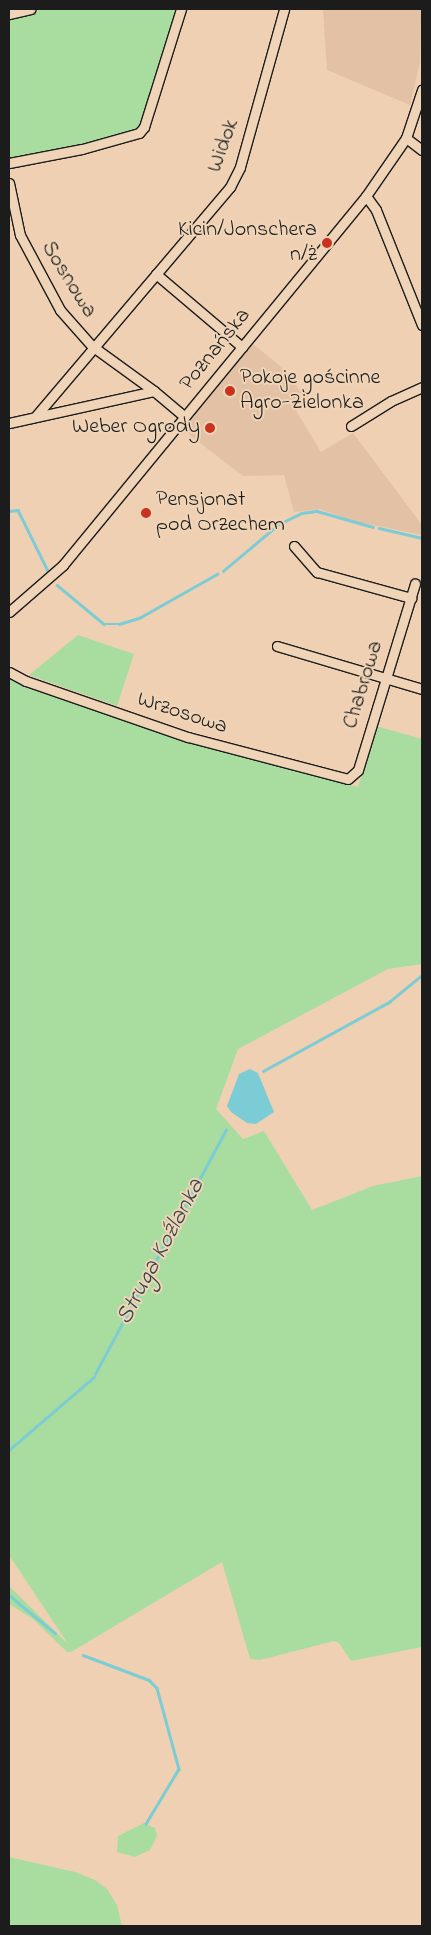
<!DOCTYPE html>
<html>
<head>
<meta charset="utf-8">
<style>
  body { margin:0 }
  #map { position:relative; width:431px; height:1935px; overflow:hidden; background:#f0d0b3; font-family:"Indie Flower",sans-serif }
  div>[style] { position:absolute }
  .built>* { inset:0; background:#e2c1a4 }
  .green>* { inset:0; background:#a9dd9f }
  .water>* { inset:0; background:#7bccd4 }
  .stream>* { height:2.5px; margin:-1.25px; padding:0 1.25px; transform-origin:1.25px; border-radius:1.25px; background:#7bccd4 }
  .roads { filter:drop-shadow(1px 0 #1c1c1c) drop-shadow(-1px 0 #1c1c1c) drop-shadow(0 1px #1c1c1c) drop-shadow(0 -1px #1c1c1c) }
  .minor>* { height:9px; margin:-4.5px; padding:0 4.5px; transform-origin:4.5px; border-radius:4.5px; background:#f0d4b7 }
  .dots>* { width:14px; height:14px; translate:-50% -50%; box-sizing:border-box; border:2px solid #f0d4b7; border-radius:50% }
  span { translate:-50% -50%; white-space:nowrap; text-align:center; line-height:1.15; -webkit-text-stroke:4px #f0d4b7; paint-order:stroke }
  .street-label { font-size:22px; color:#1c1c1c }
  .poi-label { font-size:22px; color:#1c1c1c }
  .right { translate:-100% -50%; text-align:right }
  .left { translate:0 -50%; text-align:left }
  .water-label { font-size:24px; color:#34484a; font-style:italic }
  .frame { position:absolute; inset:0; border:10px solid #1c1c1c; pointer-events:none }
</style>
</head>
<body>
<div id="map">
  <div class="built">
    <i style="clip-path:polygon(323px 9px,421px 9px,420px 62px,410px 105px,327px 70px)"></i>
    <i style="clip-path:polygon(253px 344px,279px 365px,303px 394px,291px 402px,321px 452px,353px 433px,422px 525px,422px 535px,353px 521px,320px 509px,294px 512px,284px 475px,243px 476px,187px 433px,179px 434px)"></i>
  </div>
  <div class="green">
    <i style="clip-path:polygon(43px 9px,178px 9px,138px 130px,129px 135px,9px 160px,9px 17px)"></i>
    <i style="clip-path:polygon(78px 635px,134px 654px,117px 706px,29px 675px)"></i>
    <i style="clip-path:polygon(9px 675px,186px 740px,358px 787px,376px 726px,422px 739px,422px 964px,388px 969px,238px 1049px,216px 1109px,243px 1139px,264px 1131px,312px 1210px,373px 1186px,422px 1176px,422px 1647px,351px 1661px,339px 1643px,334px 1641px,260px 1660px,250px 1659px,222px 1562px,71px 1652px,67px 1652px,33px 1619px,9px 1604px,9px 1586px,68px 1644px,9px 1555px)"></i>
    <i style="clip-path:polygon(144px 1823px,155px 1828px,157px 1836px,150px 1850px,135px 1857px,117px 1852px,118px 1836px)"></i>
    <i style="clip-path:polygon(9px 1857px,75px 1872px,95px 1880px,107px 1889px,117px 1905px,122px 1926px,9px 1926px)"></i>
  </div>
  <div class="water">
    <i style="clip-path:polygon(250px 1069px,258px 1073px,274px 1112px,256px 1124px,247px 1123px,231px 1112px,227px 1106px,239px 1074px)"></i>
  </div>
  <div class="stream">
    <i style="left:9px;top:511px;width:9px;rotate:-6deg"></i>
    <i style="left:18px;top:510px;width:68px;rotate:63.8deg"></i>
    <i style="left:379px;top:528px;width:44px;rotate:13.1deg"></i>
    <i style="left:223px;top:571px;width:73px;rotate:-40deg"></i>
    <i style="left:279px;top:524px;width:25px;rotate:-26deg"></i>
    <i style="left:302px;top:513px;width:15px;rotate:-8deg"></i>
    <i style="left:317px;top:511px;width:58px;rotate:15.9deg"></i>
    <i style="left:57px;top:585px;width:61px;rotate:39.7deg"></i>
    <i style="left:104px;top:624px;width:15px"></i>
    <i style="left:119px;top:624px;width:21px;rotate:-17deg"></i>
    <i style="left:139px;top:618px;width:90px;rotate:-29.4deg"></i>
    <i style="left:263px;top:1071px;width:144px;rotate:-28.7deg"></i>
    <i style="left:389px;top:1002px;width:43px;rotate:-39.3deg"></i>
    <i style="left:95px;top:1374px;width:277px;rotate:-61.8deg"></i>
    <i style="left:9px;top:1450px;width:112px;rotate:-40.7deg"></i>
    <i style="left:9px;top:1595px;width:60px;rotate:39.6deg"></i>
    <i style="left:83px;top:1655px;width:71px;rotate:20.7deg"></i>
    <i style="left:149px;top:1680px;width:11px;rotate:45deg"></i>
    <i style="left:157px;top:1688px;width:84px;rotate:74.8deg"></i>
    <i style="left:179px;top:1769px;width:64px;rotate:121deg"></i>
  </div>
  <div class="roads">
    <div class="minor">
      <i style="left:9px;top:14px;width:22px;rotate:-13deg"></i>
      <i style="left:406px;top:138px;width:20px;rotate:37deg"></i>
      <i style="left:9px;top:163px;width:74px;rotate:-10.9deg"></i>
      <i style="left:82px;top:149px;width:59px;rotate:-15.7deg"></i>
      <i style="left:139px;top:133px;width:8px;rotate:-50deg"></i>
      <i style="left:144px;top:127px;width:124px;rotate:-72.6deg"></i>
      <i style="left:9px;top:183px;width:53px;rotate:78.1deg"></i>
      <i style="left:20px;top:235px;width:85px;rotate:61.9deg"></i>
      <i style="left:60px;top:310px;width:48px;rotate:48.4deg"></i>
      <i style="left:92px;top:346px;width:77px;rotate:36deg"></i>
      <i style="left:366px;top:196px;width:17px;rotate:54deg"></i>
      <i style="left:376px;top:210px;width:124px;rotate:68.2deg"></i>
      <i style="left:156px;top:274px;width:113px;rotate:40.3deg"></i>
      <i style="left:35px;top:417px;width:302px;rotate:-49.7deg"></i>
      <i style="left:230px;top:187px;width:22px;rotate:-63deg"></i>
      <i style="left:240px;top:167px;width:164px;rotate:-74.4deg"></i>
      <i style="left:9px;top:423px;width:148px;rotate:-12.4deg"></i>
      <i style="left:154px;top:391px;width:40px;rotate:40deg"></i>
      <i style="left:351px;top:426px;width:47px;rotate:-32deg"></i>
      <i style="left:391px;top:401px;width:34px;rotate:-24deg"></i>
      <i style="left:294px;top:546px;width:35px;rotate:49deg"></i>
      <i style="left:317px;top:572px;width:98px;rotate:15.5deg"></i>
      <i style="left:9px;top:612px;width:72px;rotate:-41deg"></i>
      <i style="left:63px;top:565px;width:477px;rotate:-50.6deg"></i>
      <i style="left:366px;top:196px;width:70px;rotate:-55.4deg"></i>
      <i style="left:406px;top:138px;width:51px;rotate:-71.6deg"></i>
      <i style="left:277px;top:646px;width:151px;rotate:16.5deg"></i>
      <i style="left:9px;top:672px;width:19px;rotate:28deg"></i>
      <i style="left:26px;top:681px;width:171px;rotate:19.1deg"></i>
      <i style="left:188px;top:737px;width:165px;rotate:14.7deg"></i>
      <i style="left:348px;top:779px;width:13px;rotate:-42deg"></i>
      <i style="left:358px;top:770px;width:195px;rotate:-73deg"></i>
    </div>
  </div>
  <div class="dots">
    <i style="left:327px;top:243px;background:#c8321e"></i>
    <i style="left:230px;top:391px;background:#c8321e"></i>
    <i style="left:210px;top:428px;background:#c8321e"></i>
    <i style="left:146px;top:513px;background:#c8321e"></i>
  </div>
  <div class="street-label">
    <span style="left:224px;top:146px;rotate:-70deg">Widok</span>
    <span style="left:68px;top:280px;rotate:58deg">Sosnowa</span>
    <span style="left:216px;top:350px;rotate:-51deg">Poznańska</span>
    <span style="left:364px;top:685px;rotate:-73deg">Chabrowa</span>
    <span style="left:182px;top:714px;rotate:18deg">Wrzosowa</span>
  </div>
  <div class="poi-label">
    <span class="right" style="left:317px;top:243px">Kicin/Jonschera<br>n/ż</span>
    <span class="left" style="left:240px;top:391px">Pokoje gościnne<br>Agro-Zielonka</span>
    <span class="right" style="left:200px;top:428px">Weber Ogrody</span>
    <span class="left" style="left:156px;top:513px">Pensjonat<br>pod Orzechem</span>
  </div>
  <div class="water-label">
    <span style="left:161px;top:1252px;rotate:-62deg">Struga Koźlanka</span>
  </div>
  <div class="frame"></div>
</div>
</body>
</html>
